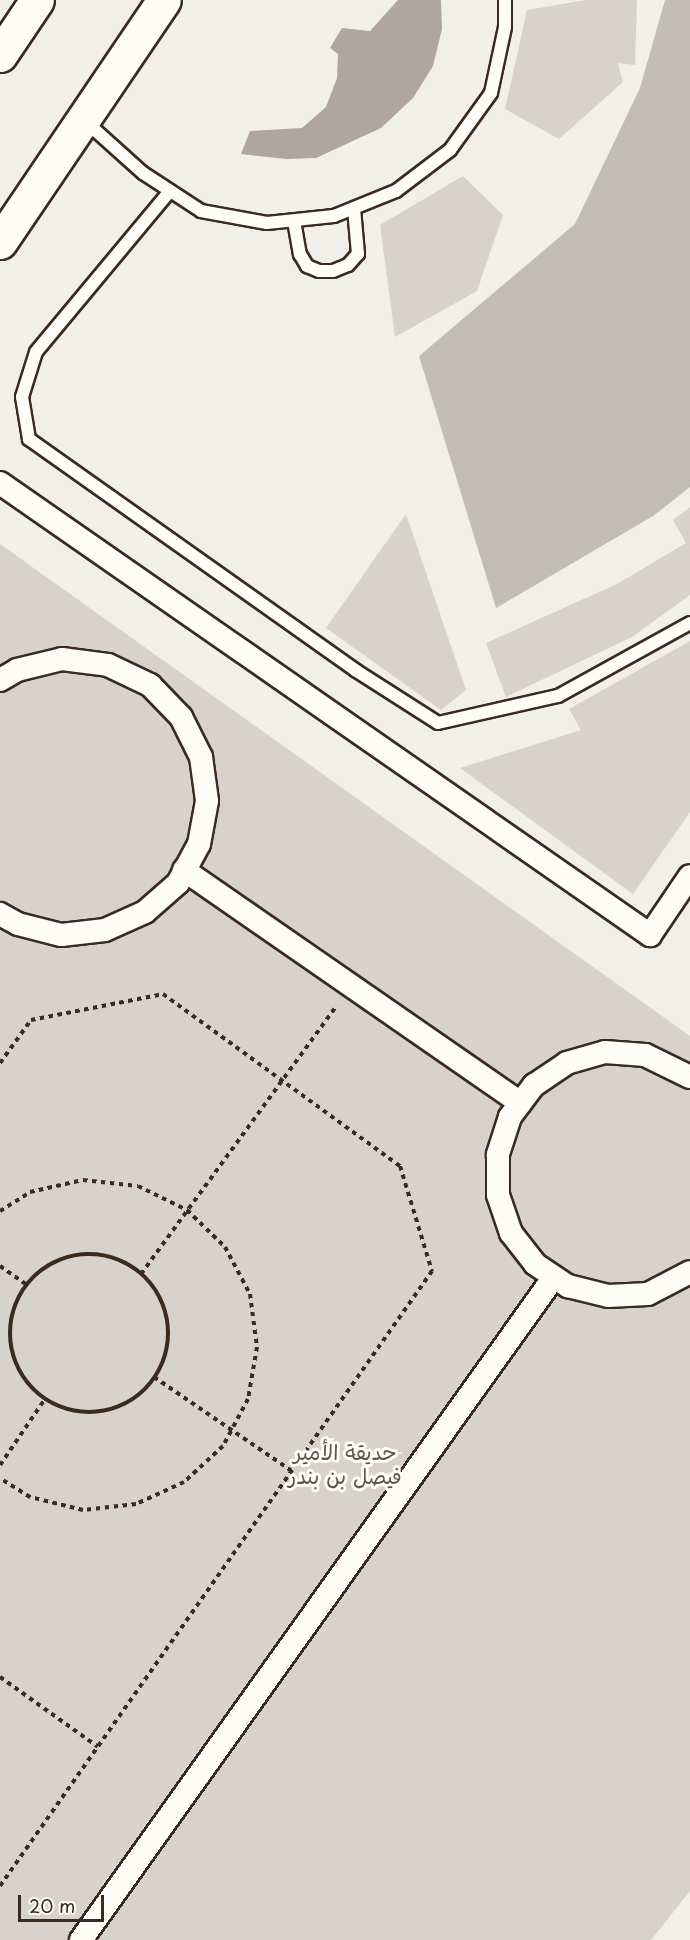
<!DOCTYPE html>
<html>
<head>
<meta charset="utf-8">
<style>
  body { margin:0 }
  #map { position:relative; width:690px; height:1940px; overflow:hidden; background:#f1efea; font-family:"Playpen Sans","Playpen Sans Arabic",sans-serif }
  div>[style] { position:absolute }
  .green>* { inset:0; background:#d7d2cc }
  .water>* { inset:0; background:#aea69f }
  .building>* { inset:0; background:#c1bcb4 }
  .path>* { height:4px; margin-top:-2px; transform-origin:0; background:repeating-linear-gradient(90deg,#3b2a1e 0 4.5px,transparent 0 9px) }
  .path>.ring { margin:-2px; padding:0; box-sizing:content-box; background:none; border:4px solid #3b2a1e; border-radius:50% }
  .roads { filter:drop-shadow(2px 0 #3b2a1e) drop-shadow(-2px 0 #3b2a1e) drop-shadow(0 2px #3b2a1e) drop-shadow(0 -2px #3b2a1e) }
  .lane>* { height:12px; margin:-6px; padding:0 6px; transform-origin:6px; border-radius:6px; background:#fdfcf7 }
  .street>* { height:22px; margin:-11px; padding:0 11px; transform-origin:11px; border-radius:11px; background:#fdfcf7 }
  .primary>* { height:33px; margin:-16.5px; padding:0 16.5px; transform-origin:16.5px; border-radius:16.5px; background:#fdfcf7 }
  span { translate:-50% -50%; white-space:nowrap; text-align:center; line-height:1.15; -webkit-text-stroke:6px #fdfcf7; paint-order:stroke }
  .park-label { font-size:21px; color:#62544a }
  .scale { position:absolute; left:18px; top:1895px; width:86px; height:27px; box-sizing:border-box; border:3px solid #3b2a1e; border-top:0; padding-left:8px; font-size:18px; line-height:21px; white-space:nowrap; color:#3b2a1e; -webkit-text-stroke:4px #fdfcf7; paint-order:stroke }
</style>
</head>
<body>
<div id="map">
  <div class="green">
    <i style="clip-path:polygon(586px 0,637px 0,635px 65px,618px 63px,623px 82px,559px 139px,505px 109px,527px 10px)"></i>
    <i style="clip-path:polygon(463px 176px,503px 215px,477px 291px,395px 337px,380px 225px)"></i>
    <i style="clip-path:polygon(690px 507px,690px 595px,632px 637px,506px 697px,486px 643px,617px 584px,686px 543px,673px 520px)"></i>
    <i style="clip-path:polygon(406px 514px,466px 690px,441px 710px,326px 628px)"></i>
    <i style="clip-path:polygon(0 544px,690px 1036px,690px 1891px,651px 1940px,0 1940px)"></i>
    <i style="clip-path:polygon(690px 641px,690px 812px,633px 894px,460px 768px,581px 730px,569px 709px)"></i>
  </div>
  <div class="water">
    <i style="clip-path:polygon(398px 0,441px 0,442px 29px,433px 66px,413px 98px,381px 128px,316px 158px,286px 159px,241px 154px,250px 131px,302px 128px,326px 107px,337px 78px,338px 54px,330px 48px,342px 28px,370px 31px)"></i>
  </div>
  <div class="building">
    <i style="clip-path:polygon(665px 0,690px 0,690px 487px,653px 516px,496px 608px,419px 356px,575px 224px,640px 88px)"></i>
  </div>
  <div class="path">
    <i style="left:0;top:1063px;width:53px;rotate:-54.2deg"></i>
    <i style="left:31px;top:1020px;width:135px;rotate:-11.1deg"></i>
    <i style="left:163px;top:994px;width:293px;rotate:36deg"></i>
    <i style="left:400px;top:1166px;width:110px;rotate:73.1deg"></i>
    <i style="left:432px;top:1271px;width:752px;rotate:125.09deg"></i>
    <i style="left:0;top:1211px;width:36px;rotate:-32deg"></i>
    <i style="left:30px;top:1192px;width:54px;rotate:-12.8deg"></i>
    <i style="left:83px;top:1180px;width:55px;rotate:6.2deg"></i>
    <i style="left:138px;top:1186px;width:55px;rotate:26.1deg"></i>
    <i style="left:187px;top:1210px;width:53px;rotate:44.2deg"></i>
    <i style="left:225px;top:1247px;width:53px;rotate:62deg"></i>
    <i style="left:250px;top:1294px;width:53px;rotate:82.5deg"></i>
    <i style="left:257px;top:1347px;width:53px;rotate:99.8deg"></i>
    <i style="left:248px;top:1399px;width:53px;rotate:118deg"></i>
    <i style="left:223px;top:1446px;width:53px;rotate:137.3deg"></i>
    <i style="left:184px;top:1482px;width:53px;rotate:155.4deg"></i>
    <i style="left:136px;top:1504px;width:53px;rotate:173.5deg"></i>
    <i style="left:83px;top:1510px;width:55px;rotate:-166.2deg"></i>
    <i style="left:30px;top:1497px;width:36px;rotate:-148deg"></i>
    <i class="ring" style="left:10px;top:1254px;width:154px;height:154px"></i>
    <i style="left:0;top:1266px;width:32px;rotate:35deg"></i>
    <i style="left:141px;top:1274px;width:333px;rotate:-53.9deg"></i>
    <i style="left:154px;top:1377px;width:167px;rotate:34.3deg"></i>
    <i style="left:0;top:1465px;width:80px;rotate:-55.7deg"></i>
    <i style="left:0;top:1677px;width:120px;rotate:35.5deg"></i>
  </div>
  <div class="roads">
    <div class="lane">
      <i style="left:85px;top:121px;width:78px;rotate:41.9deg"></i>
      <i style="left:143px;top:173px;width:69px;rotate:33.2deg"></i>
      <i style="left:201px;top:211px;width:67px;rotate:10.3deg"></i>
      <i style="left:267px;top:223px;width:67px;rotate:-6deg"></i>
      <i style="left:334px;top:216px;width:67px;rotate:-22deg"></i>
      <i style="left:396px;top:191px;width:68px;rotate:-37.2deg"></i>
      <i style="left:450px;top:150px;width:70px;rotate:-54.3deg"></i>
      <i style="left:491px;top:93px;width:67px;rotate:-78deg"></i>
      <i style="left:505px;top:27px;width:27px;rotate:-90deg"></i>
      <i style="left:170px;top:191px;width:209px;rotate:129.8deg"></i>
      <i style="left:36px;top:352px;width:47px;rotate:107.3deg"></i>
      <i style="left:22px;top:397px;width:43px;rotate:80.5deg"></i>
      <i style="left:29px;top:439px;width:400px;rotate:35.3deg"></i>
      <i style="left:355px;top:670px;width:98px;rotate:32.6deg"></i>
      <i style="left:438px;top:723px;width:123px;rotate:-12.7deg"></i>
      <i style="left:558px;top:696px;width:151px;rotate:-28.9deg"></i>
      <i style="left:294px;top:221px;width:34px;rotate:80deg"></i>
      <i style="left:300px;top:254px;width:14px;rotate:60deg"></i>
      <i style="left:307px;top:266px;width:13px;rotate:23deg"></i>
      <i style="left:319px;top:271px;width:14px"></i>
      <i style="left:333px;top:271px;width:16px;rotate:-22deg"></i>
      <i style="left:348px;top:265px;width:15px;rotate:-48deg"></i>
      <i style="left:358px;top:254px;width:46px;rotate:-95deg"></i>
    </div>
    <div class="street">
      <i style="left:0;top:483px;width:792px;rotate:34.81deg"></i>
      <i style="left:650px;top:935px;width:71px;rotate:-55.9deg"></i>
      <i style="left:0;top:680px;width:20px;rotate:-30deg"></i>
      <i style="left:17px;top:670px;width:46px;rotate:-13.7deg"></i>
      <i style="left:62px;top:659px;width:46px;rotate:7.4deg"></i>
      <i style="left:108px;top:665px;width:47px;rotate:25.5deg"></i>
      <i style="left:150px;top:685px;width:45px;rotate:45.9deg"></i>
      <i style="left:181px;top:717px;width:45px;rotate:63.4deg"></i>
      <i style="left:201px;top:757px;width:44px;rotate:82.2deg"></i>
      <i style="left:207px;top:801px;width:44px;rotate:100.5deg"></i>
      <i style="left:199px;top:844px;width:44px;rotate:118.3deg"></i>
      <i style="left:178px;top:883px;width:44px;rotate:138.7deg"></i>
      <i style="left:145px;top:912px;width:44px;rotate:155.8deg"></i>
      <i style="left:105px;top:930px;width:44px;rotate:173.5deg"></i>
      <i style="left:61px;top:935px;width:44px;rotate:-165.7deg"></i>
      <i style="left:18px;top:924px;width:21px;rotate:-151deg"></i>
      <i style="left:184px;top:870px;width:409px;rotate:34.7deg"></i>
      <i style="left:690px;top:1077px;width:50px;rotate:-153.9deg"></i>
      <i style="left:645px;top:1055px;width:40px;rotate:-175.7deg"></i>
      <i style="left:605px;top:1052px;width:40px;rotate:164deg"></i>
      <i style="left:567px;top:1063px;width:40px;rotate:146deg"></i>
      <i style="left:534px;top:1085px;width:40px;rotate:127deg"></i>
      <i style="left:510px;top:1117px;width:40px;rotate:108deg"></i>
      <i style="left:498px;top:1155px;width:40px;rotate:90deg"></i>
      <i style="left:498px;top:1195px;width:40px;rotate:71.1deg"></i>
      <i style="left:511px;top:1233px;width:39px;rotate:52deg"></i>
      <i style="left:535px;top:1264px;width:40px;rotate:34deg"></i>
      <i style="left:568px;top:1286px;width:41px;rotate:14deg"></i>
      <i style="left:608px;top:1296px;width:40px;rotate:-2.9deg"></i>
      <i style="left:648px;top:1294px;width:47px;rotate:-27.6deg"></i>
      <i style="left:81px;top:1940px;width:814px;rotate:-54.5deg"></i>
    </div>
    <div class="primary">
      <i style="left:0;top:55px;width:66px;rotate:-56.1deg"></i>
      <i style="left:0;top:242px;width:292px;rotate:-55.9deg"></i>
    </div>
  </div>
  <div class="park-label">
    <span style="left:345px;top:1463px">حديقة الأمير<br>فيصل بن بندر</span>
  </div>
  <div class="scale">20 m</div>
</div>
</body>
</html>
